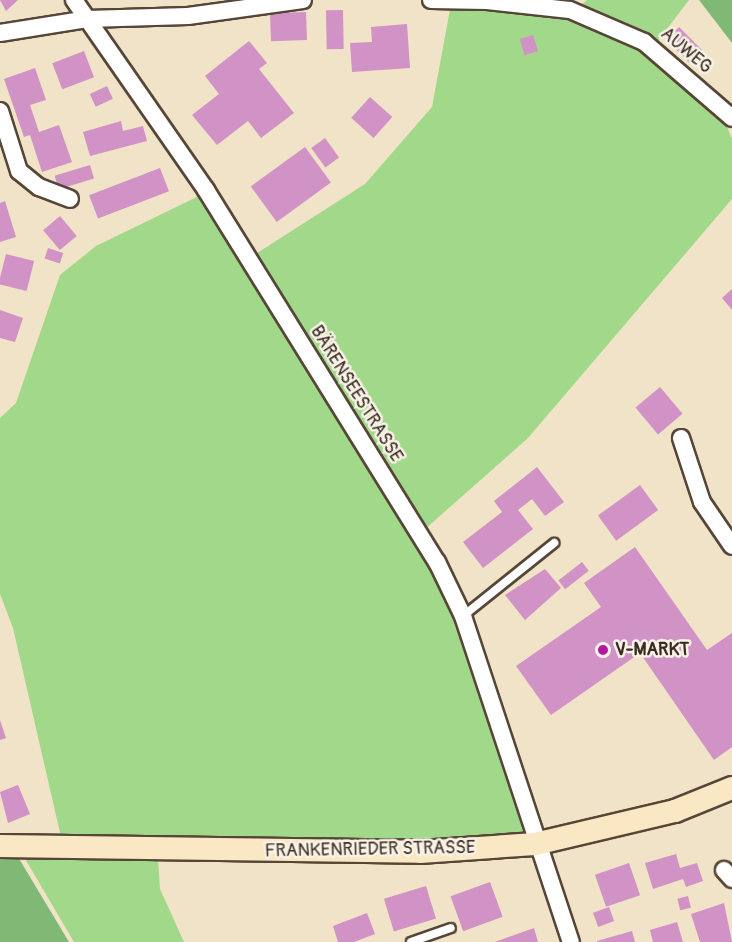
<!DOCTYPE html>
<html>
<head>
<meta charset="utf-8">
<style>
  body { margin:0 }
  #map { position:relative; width:732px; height:942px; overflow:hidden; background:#f1e3c7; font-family:Pangolin,sans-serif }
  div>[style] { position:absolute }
  .green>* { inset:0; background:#a1d88a }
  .forest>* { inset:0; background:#80b876 }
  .building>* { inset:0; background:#d192c6; transform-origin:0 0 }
  .roads { filter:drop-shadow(2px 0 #564637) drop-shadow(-2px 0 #564637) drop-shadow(0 2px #564637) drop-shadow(0 -2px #564637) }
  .lane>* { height:8px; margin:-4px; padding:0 4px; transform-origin:4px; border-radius:4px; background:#fff }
  .street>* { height:16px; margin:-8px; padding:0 8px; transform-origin:8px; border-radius:8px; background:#fff }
  .secondary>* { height:22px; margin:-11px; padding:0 11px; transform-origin:11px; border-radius:11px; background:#fae7c3 }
  .dots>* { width:16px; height:16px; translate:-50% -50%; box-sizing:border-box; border:3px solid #f7f3e8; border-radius:50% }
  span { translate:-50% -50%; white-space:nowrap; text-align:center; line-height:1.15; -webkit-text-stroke:5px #f7f3e8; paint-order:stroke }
  .street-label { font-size:18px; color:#3b2a1e }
  .poi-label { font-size:18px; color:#3b2a1e; font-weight:700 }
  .left { translate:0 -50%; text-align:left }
</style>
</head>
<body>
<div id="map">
  <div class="green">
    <i style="clip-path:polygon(587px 0,689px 0,654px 46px,576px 9px)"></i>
    <i style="clip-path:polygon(451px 4px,569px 15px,642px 44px,721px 111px,732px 139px,732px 199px,528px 438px,424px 530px,251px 257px,365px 184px,432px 107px)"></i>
    <i style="clip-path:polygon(203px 194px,415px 536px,457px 618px,530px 837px,420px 844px,61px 837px,13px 628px,0 594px,0 418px,16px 403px,60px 275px,96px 246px)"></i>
    <i style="clip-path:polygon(24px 857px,158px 858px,160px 889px,184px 942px,74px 942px)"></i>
  </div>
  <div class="forest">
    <i style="clip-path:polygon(699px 0,732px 0,732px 43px)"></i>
    <i style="clip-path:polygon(0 856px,18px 857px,69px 942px,0 942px)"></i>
  </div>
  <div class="building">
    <i style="clip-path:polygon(0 0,18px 0,6px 11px)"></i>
    <i style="left:343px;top:10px;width:39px;height:17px;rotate:89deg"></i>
    <i style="left:306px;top:12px;width:28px;height:36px;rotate:88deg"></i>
    <i style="clip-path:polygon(407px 24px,410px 68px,352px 72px,350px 43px,372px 42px,371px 27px)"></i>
    <i style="left:679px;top:27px;width:33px;height:18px;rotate:45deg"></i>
    <i style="left:533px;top:35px;width:17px;height:14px;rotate:73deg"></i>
    <i style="clip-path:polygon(249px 41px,267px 63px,259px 69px,294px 113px,261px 138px,248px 121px,217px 145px,192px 115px,219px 94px,205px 76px)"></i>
    <i style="left:84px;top:51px;width:28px;height:34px;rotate:69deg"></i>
    <i style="clip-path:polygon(35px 68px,46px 100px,30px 105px,39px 132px,59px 125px,72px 162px,42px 172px,30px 135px,24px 137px,4px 79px)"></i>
    <i style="left:107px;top:86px;width:14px;height:19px;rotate:65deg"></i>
    <i style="left:370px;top:97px;width:30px;height:28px;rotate:42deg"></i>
    <i style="clip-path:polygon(121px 121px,123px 131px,143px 126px,147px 141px,90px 156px,83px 132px)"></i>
    <i style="left:325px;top:138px;width:24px;height:17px;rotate:54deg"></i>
    <i style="left:305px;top:147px;width:44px;height:67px;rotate:54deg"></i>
    <i style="left:90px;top:165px;width:14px;height:37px;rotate:73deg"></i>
    <i style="left:160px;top:168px;width:25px;height:76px;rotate:69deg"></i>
    <i style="clip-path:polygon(5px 201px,16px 237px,0 242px,0 203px)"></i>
    <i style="left:60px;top:216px;width:26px;height:22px;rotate:50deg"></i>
    <i style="left:48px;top:248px;width:16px;height:11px;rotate:18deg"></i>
    <i style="left:6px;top:254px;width:29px;height:31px;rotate:14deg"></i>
    <i style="clip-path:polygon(732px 289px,732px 310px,722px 298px)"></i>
    <i style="clip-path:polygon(0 310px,23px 318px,15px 342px,0 338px)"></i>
    <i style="left:660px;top:387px;width:35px;height:32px;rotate:50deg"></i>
    <i style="clip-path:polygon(537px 467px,564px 502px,545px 516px,532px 499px,518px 510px,533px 529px,483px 568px,463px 542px,502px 512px,494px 501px)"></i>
    <i style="left:640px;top:485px;width:31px;height:52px;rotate:54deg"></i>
    <i style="clip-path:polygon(635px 547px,707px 650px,732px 633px,732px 747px,714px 760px,640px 653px,551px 715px,516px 666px,601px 607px,584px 583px)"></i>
    <i style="left:582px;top:562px;width:11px;height:30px;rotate:52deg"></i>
    <i style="clip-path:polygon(545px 569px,561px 588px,525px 620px,505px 595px)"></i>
    <i style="clip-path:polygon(0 720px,6px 738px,0 740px)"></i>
    <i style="clip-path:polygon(18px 785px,30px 814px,8px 823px,0 792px)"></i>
    <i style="clip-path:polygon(676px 854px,680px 868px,697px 863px,703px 881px,686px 887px,683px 879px,653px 889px,645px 863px)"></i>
    <i style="left:629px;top:863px;width:34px;height:36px;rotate:71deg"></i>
    <i style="left:490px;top:882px;width:37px;height:42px;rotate:70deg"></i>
    <i style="left:426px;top:886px;width:34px;height:44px;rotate:73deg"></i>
    <i style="left:688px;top:896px;width:12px;height:11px;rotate:76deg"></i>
    <i style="clip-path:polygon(724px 903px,732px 942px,700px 942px,691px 914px)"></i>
    <i style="left:609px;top:907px;width:15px;height:17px;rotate:70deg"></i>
    <i style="clip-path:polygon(367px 913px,375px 934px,354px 942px,338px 942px,333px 926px)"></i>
    <i style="clip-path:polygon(677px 922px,683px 942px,653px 942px,650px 930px)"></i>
    <i style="clip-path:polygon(534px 928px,538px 942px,495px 942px)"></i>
    <i style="clip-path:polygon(632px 931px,635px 942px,597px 942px,597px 941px)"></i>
  </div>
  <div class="roads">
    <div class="lane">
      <i style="left:463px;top:616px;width:117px;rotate:-38.7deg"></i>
      <i style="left:411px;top:942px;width:42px;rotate:-19.3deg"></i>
    </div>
    <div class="street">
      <i style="left:74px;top:0;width:231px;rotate:55.2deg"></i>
      <i style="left:206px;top:190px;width:438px;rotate:58.2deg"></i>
      <i style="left:437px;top:562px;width:60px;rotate:64.3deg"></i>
      <i style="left:463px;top:616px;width:343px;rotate:71.7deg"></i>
      <i style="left:431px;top:0;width:56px;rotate:1deg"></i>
      <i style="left:487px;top:1px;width:83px;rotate:6.2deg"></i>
      <i style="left:570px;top:10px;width:81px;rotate:23.4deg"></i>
      <i style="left:644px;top:42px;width:116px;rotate:40.8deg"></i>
      <i style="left:0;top:33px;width:88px;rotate:-9.1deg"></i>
      <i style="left:87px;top:19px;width:101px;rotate:-1.7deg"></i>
      <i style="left:188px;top:16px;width:116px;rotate:-7.9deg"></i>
      <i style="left:0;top:111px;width:63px;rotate:72.4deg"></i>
      <i style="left:19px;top:171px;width:26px;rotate:39deg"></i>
      <i style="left:39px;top:187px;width:33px;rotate:21deg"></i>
      <i style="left:681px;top:438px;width:67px;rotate:71.8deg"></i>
      <i style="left:702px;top:502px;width:53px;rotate:55.7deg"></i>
      <i style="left:724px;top:870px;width:12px;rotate:48deg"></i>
    </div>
    <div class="secondary">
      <i style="left:0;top:846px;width:420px;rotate:0.8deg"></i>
      <i style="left:420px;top:852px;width:115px;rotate:-4deg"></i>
      <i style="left:535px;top:844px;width:144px;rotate:-13.3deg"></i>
      <i style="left:675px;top:811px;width:61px;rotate:-22deg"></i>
    </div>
  </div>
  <div class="dots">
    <i style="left:603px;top:650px;background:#b5179e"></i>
  </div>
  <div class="street-label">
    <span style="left:686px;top:51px;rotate:40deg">AUWEG</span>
    <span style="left:356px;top:394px;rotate:58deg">BÄRENSEESTRASSE</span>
    <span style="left:370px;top:850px;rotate:-1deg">FRANKENRIEDER STRASSE</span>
  </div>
  <div class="poi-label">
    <span class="left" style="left:615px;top:650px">V-MARKT</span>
  </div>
</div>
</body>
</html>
